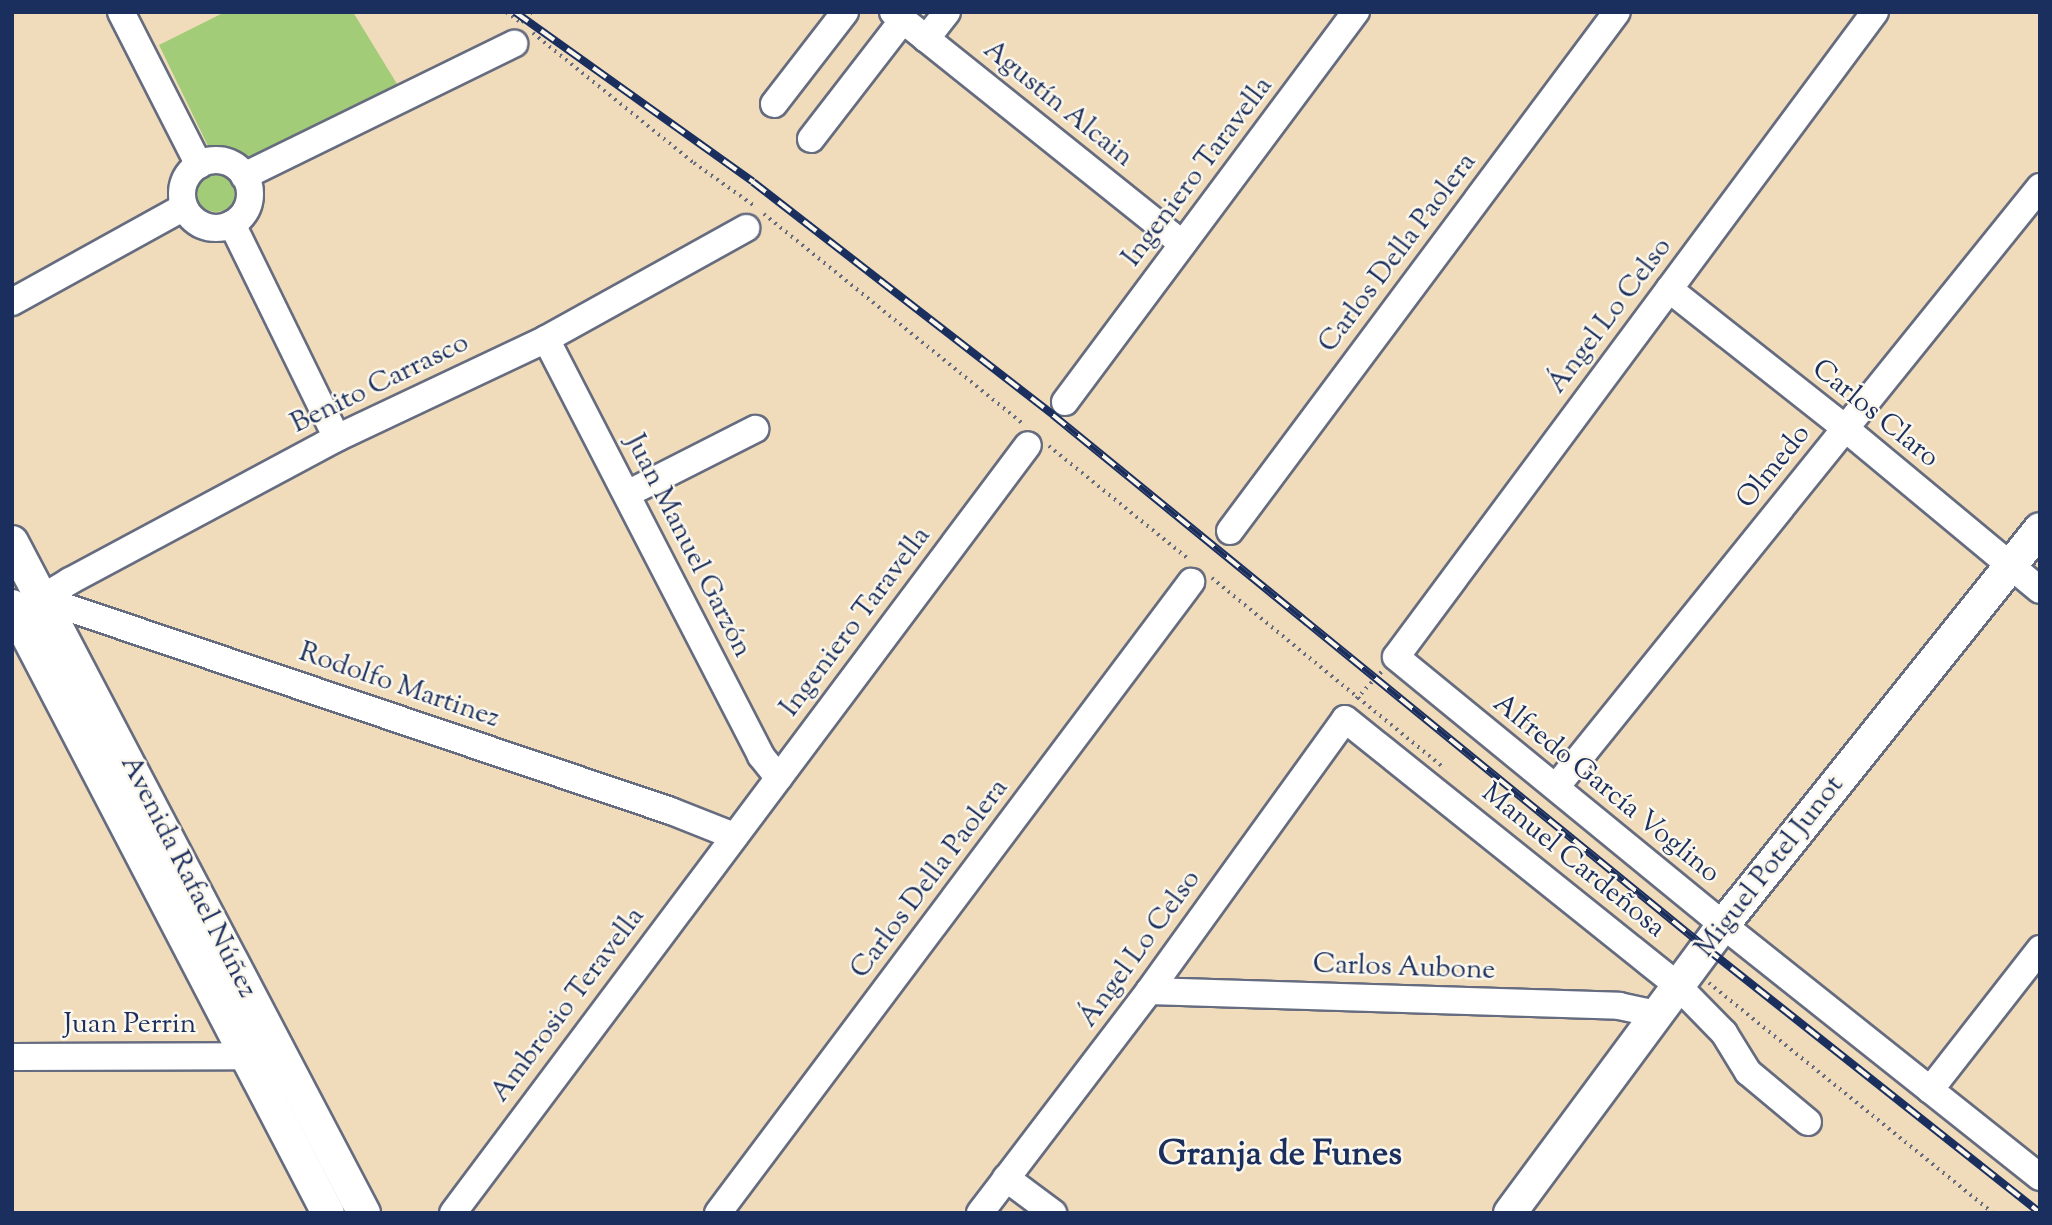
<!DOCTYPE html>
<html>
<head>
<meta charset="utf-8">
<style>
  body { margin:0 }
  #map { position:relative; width:2052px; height:1225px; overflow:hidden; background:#f0dcbb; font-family:"Sorts Mill Goudy",serif }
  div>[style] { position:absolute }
  .green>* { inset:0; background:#a2cc78 }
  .round { border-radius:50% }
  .path>* { height:3.5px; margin-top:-1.75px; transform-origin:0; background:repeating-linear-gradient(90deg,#666c7f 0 2px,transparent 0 7px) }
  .roads { filter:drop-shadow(2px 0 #666c7f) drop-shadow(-2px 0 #666c7f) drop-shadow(0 2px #666c7f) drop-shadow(0 -2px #666c7f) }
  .minor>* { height:26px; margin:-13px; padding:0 13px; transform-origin:13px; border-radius:13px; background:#fff }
  .minor>.ring { margin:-13px; padding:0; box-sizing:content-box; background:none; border:26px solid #fff; border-radius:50% }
  .major>* { height:32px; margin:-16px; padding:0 16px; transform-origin:16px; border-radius:16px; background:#fff }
  .rail>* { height:8px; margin-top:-4px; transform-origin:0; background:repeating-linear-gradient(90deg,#fbf7ec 0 16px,#1b2f5e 0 32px); box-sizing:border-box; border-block:2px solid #1b2f5e }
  span { translate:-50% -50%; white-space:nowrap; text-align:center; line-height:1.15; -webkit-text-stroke:5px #fbf7ec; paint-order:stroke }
  .street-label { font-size:28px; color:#1b2f5e }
  .district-label { font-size:35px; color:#1b2f5e; font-weight:700 }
  .frame { position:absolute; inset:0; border:14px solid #1b2f5e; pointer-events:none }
</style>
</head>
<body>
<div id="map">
  <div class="green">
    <i style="clip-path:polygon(225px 12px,353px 12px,397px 84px,253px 158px,228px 147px,208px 146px,159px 45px)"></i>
    <i class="round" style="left:197px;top:174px;width:38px;height:38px"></i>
  </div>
  <div class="path">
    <i style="left:506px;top:12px;width:16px;rotate:35deg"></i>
    <i style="left:521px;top:22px;width:5px;rotate:-22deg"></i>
    <i style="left:526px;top:20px;width:9px;rotate:-58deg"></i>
    <i style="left:533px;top:33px;width:207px;rotate:38.9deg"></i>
    <i style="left:694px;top:163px;width:76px;rotate:35.4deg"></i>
    <i style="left:764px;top:214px;width:332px;rotate:39deg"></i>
    <i style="left:1049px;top:446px;width:181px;rotate:39deg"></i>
    <i style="left:1212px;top:578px;width:297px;rotate:39.3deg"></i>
    <i style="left:1356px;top:699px;width:38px;rotate:-47deg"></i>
    <i style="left:1709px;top:983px;width:365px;rotate:39deg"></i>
  </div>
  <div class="roads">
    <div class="minor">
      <i style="left:121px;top:12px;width:172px;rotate:63deg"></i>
      <i style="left:893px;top:12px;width:371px;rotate:38.7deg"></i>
      <i style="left:1875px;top:12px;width:803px;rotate:126.6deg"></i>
      <i style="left:1396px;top:657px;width:423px;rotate:39.3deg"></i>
      <i style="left:1723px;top:925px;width:405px;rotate:38.5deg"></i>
      <i style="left:926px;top:39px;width:34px;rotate:-52deg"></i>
      <i style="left:774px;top:104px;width:116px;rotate:-52.3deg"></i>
      <i style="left:811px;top:139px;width:150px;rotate:-52.3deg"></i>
      <i class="ring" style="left:182px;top:160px;width:42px;height:42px"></i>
      <i style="left:244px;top:176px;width:301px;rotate:-26.1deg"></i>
      <i style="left:232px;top:224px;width:238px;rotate:63.9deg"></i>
      <i style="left:1669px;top:289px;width:226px;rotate:38.3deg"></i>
      <i style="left:1846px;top:429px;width:252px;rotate:39.7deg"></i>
      <i style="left:12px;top:302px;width:196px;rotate:-28.9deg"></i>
      <i style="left:546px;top:339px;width:469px;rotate:62.7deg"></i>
      <i style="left:761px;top:756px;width:28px;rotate:51deg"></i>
      <i style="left:1065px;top:402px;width:487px;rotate:-53.3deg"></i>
      <i style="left:627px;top:494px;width:144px;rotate:-26.9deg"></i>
      <i style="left:1230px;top:531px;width:647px;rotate:-53.29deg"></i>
      <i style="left:42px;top:599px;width:664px;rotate:18.63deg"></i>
      <i style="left:671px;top:811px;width:68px;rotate:21.6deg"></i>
      <i style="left:24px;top:609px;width:54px;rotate:-31.3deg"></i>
      <i style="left:70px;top:581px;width:303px;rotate:-28.2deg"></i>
      <i style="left:337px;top:438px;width:231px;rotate:-25.3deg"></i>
      <i style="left:546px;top:339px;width:229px;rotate:-29deg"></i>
      <i style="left:1556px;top:787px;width:771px;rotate:-51.11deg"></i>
      <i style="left:1149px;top:991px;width:470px;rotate:1.8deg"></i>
      <i style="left:1619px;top:1006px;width:39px;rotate:12deg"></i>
      <i style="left:12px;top:1057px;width:236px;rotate:-0.2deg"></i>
      <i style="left:1930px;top:1090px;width:179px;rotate:-52deg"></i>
      <i style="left:1006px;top:1178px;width:59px;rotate:36.7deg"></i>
      <i style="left:453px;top:1213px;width:959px;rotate:-53.18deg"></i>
      <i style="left:718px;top:1213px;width:789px;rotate:-53.14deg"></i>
      <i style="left:980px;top:1213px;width:279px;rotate:-52.7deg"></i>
      <i style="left:1149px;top:991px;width:335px;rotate:-54.2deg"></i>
      <i style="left:1345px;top:719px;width:427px;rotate:38.7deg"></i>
      <i style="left:1678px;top:986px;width:66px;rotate:45.6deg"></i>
      <i style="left:1724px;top:1033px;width:46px;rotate:58.4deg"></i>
      <i style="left:1748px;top:1072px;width:78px;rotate:39.8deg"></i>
    </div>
    <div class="major">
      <i style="left:12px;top:542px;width:758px;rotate:62.32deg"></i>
      <i style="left:12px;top:606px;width:684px;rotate:62.5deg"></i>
      <i style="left:1510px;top:1213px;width:358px;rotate:-53.5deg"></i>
      <i style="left:1723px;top:925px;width:507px;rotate:-51.32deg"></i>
    </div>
  </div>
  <div class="rail">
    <i style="left:515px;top:12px;width:292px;rotate:35.5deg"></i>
    <i style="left:753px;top:182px;width:380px;rotate:37.8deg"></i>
    <i style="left:1053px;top:415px;width:843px;rotate:39.22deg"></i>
    <i style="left:1706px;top:948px;width:426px;rotate:38.4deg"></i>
  </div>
  <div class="street-label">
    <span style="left:1058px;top:104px;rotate:39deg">Agustín Alcain</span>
    <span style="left:1198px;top:172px;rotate:-53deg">Ingeniero Taravella</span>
    <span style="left:1398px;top:253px;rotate:-53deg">Carlos Della Paolera</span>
    <span style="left:1610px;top:316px;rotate:-53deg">Ángel Lo Celso</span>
    <span style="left:380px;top:384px;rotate:-26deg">Benito Carrasco</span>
    <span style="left:1875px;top:414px;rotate:39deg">Carlos Claro</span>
    <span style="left:1774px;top:467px;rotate:-51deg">Olmedo</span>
    <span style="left:688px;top:546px;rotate:63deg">Juan Manuel Garzón</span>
    <span style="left:856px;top:622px;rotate:-53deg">Ingeniero Taravella</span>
    <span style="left:399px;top:686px;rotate:19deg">Rodolfo Martinez</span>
    <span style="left:1606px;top:789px;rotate:39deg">Alfredo García Voglino</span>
    <span style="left:1573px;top:861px;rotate:39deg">Manuel Cardeñosa</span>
    <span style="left:1770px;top:867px;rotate:-52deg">Miguel Potel Junot</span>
    <span style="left:188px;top:877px;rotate:63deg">Avenida Rafael Núñez</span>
    <span style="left:930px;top:879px;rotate:-53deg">Carlos Della Paolera</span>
    <span style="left:1140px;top:949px;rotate:-54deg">Ángel Lo Celso</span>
    <span style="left:1404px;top:968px;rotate:2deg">Carlos Aubone</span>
    <span style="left:568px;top:1005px;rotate:-53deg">Ambrosio Teravella</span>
    <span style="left:130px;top:1025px">Juan Perrin</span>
  </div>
  <div class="district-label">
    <span style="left:1280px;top:1156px">Granja de Funes</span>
  </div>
  <div class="frame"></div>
</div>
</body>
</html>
